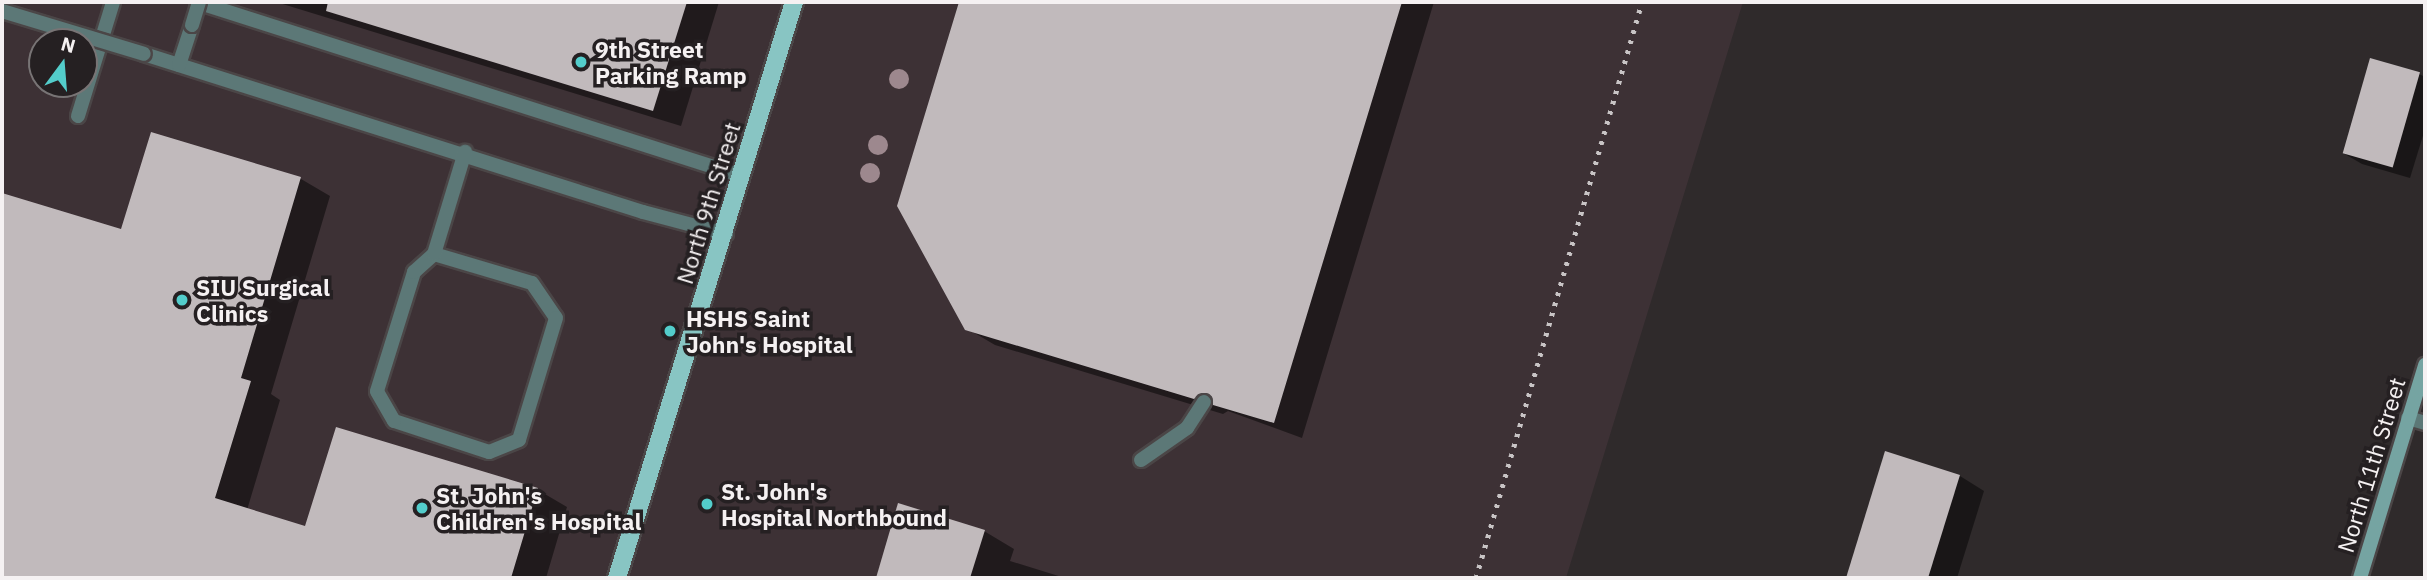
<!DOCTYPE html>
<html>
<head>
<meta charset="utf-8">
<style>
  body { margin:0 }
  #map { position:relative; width:2427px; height:580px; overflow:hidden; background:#2f2a2b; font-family:"IBM Plex Sans",sans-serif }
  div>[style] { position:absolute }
  .built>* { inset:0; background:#3d3135 }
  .shadow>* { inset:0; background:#0007 }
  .building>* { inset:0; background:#c1babc; transform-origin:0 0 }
  .roads { filter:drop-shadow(2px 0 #4b4647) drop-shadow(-2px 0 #4b4647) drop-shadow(0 2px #4b4647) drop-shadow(0 -2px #4b4647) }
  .lane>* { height:14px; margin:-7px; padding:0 7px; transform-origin:7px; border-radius:7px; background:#5c7877 }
  .secondary>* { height:14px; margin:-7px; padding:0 7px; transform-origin:7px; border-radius:7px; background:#75a4a2 }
  .primary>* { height:18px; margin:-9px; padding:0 9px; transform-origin:9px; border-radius:9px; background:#88c5c3 }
  .rail>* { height:5px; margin-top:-2.5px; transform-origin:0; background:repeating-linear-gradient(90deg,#c8c4c5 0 3.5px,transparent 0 10.5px) }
  .bridges { filter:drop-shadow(2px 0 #4b4647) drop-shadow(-2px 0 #4b4647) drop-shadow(0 2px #4b4647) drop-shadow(0 -2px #4b4647) }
  .lane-bridge>* { height:14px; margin:-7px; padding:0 7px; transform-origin:7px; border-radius:7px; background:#5c7877 }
  .trees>* { width:20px; height:20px; margin:-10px; border-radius:50%; background:#9d888e }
  .dots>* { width:19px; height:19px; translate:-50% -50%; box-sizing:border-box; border:4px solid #252022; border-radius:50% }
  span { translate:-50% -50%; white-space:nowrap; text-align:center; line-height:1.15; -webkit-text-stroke:7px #252022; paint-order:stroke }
  .poi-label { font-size:23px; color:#f5f1f2; font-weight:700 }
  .left { translate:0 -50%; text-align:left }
  .street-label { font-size:23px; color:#f5f1f2 }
  .frame { position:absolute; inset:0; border:4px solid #f5f1f2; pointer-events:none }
  .north { position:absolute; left:28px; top:28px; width:70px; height:70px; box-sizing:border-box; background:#252022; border:2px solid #787475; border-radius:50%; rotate:16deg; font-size:19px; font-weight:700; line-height:28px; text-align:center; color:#f5f1f2 }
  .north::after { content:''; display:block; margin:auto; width:24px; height:32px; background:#53cdcb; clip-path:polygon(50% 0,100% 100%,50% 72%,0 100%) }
</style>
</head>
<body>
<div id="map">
  <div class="built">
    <i style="clip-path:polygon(evenodd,2px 2px,1743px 2px,1566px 578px,2px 578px,2px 2px,42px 42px,84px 42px,84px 84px,42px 84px,42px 42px)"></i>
  </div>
  <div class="shadow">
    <i style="clip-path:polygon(276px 2px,719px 2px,681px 126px)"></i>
    <i style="clip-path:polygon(961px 2px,1434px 2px,1302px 438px,1228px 411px,1223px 414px,995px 345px,966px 328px,899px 206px)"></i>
    <i style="clip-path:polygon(2419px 74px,2425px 77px,2425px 129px,2410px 178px,2362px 164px,2343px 153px)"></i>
    <i style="clip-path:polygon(152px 134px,301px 179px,330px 196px,271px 394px,280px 400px,247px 510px,307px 528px,337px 429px,538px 490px,567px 507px,546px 578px,2px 578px,2px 195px,122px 232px)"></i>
    <i style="clip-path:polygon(1886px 454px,1960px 476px,1984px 491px,1957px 578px,1847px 578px)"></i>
    <i style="clip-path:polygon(900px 505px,984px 531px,1014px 549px,1010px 561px,1065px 578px,877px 578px)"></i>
  </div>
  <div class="building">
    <i style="clip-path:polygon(328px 2px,687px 2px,653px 111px,326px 11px)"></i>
    <i style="clip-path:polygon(959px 2px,1402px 2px,1274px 423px,1213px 405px,1212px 397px,1205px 393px,1194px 399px,965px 330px,897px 206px)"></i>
    <i style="left:2370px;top:58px;width:52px;height:99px;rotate:16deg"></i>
    <i style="clip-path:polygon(151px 132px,301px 177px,241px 378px,251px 381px,215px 498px,305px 526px,336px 427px,538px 488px,511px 578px,2px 578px,2px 193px,121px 229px)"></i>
    <i style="clip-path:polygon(1885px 451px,1960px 475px,1928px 578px,1846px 578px)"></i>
    <i style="clip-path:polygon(898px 503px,985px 530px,970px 578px,876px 578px)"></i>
  </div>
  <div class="roads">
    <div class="lane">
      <i style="left:197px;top:2px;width:572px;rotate:17.71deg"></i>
      <i style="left:144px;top:54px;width:523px;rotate:17.57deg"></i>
      <i style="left:643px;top:212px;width:86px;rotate:14.8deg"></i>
      <i style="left:179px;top:65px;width:42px;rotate:-72deg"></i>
      <i style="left:78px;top:116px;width:119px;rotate:-72.9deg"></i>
      <i style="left:434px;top:254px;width:102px;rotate:16.5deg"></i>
      <i style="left:532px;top:283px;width:42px;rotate:55.6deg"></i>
      <i style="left:556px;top:318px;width:127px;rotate:106.9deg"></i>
      <i style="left:519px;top:440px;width:32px;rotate:158deg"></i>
      <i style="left:489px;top:452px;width:100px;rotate:-161.9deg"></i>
      <i style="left:394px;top:421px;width:34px;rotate:-120deg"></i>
      <i style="left:377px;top:391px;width:125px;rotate:-72.7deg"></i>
      <i style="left:414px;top:272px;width:27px;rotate:-42deg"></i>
      <i style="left:434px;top:254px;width:107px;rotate:-73.1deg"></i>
      <i style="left:2408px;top:418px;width:18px;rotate:16deg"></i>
      <i style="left:1141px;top:460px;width:56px;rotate:-34.8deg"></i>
      <i style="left:1187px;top:428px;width:31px;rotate:-57deg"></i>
    </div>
    <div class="secondary">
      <i style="left:2360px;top:578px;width:223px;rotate:-73deg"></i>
    </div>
    <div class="primary">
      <i style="left:617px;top:578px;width:603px;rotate:-72.92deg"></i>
    </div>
  </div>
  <div class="rail">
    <i style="left:1476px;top:578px;width:599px;rotate:-73.92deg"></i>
  </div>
  <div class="bridges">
    <div class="lane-bridge">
      <i style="left:2px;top:11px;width:148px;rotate:16.8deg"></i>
      <i style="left:192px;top:25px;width:24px;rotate:-73deg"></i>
    </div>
  </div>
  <div class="trees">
    <i style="left:899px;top:79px"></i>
    <i style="left:878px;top:145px"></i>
    <i style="left:870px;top:173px"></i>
  </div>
  <div class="dots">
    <i style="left:581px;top:62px;background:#53cdcb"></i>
    <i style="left:182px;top:300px;background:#53cdcb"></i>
    <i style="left:670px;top:331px;background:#53cdcb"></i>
    <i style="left:707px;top:504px;background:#53cdcb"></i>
    <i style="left:422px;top:508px;background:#53cdcb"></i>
  </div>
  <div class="poi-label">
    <span class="left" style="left:595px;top:62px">9th Street<br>Parking Ramp</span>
    <span class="left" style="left:196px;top:300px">SIU Surgical<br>Clinics</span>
    <span class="left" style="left:686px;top:331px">HSHS Saint<br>John's Hospital</span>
    <span class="left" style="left:721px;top:504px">St. John's<br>Hospital Northbound</span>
    <span class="left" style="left:436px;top:508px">St. John's<br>Children's Hospital</span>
  </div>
  <div class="street-label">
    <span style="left:708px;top:203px;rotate:-73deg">North 9th Street</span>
    <span style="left:2371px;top:465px;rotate:-73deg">North 11th Street</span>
  </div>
  <div class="frame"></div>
  <div class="north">N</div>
</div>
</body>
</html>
